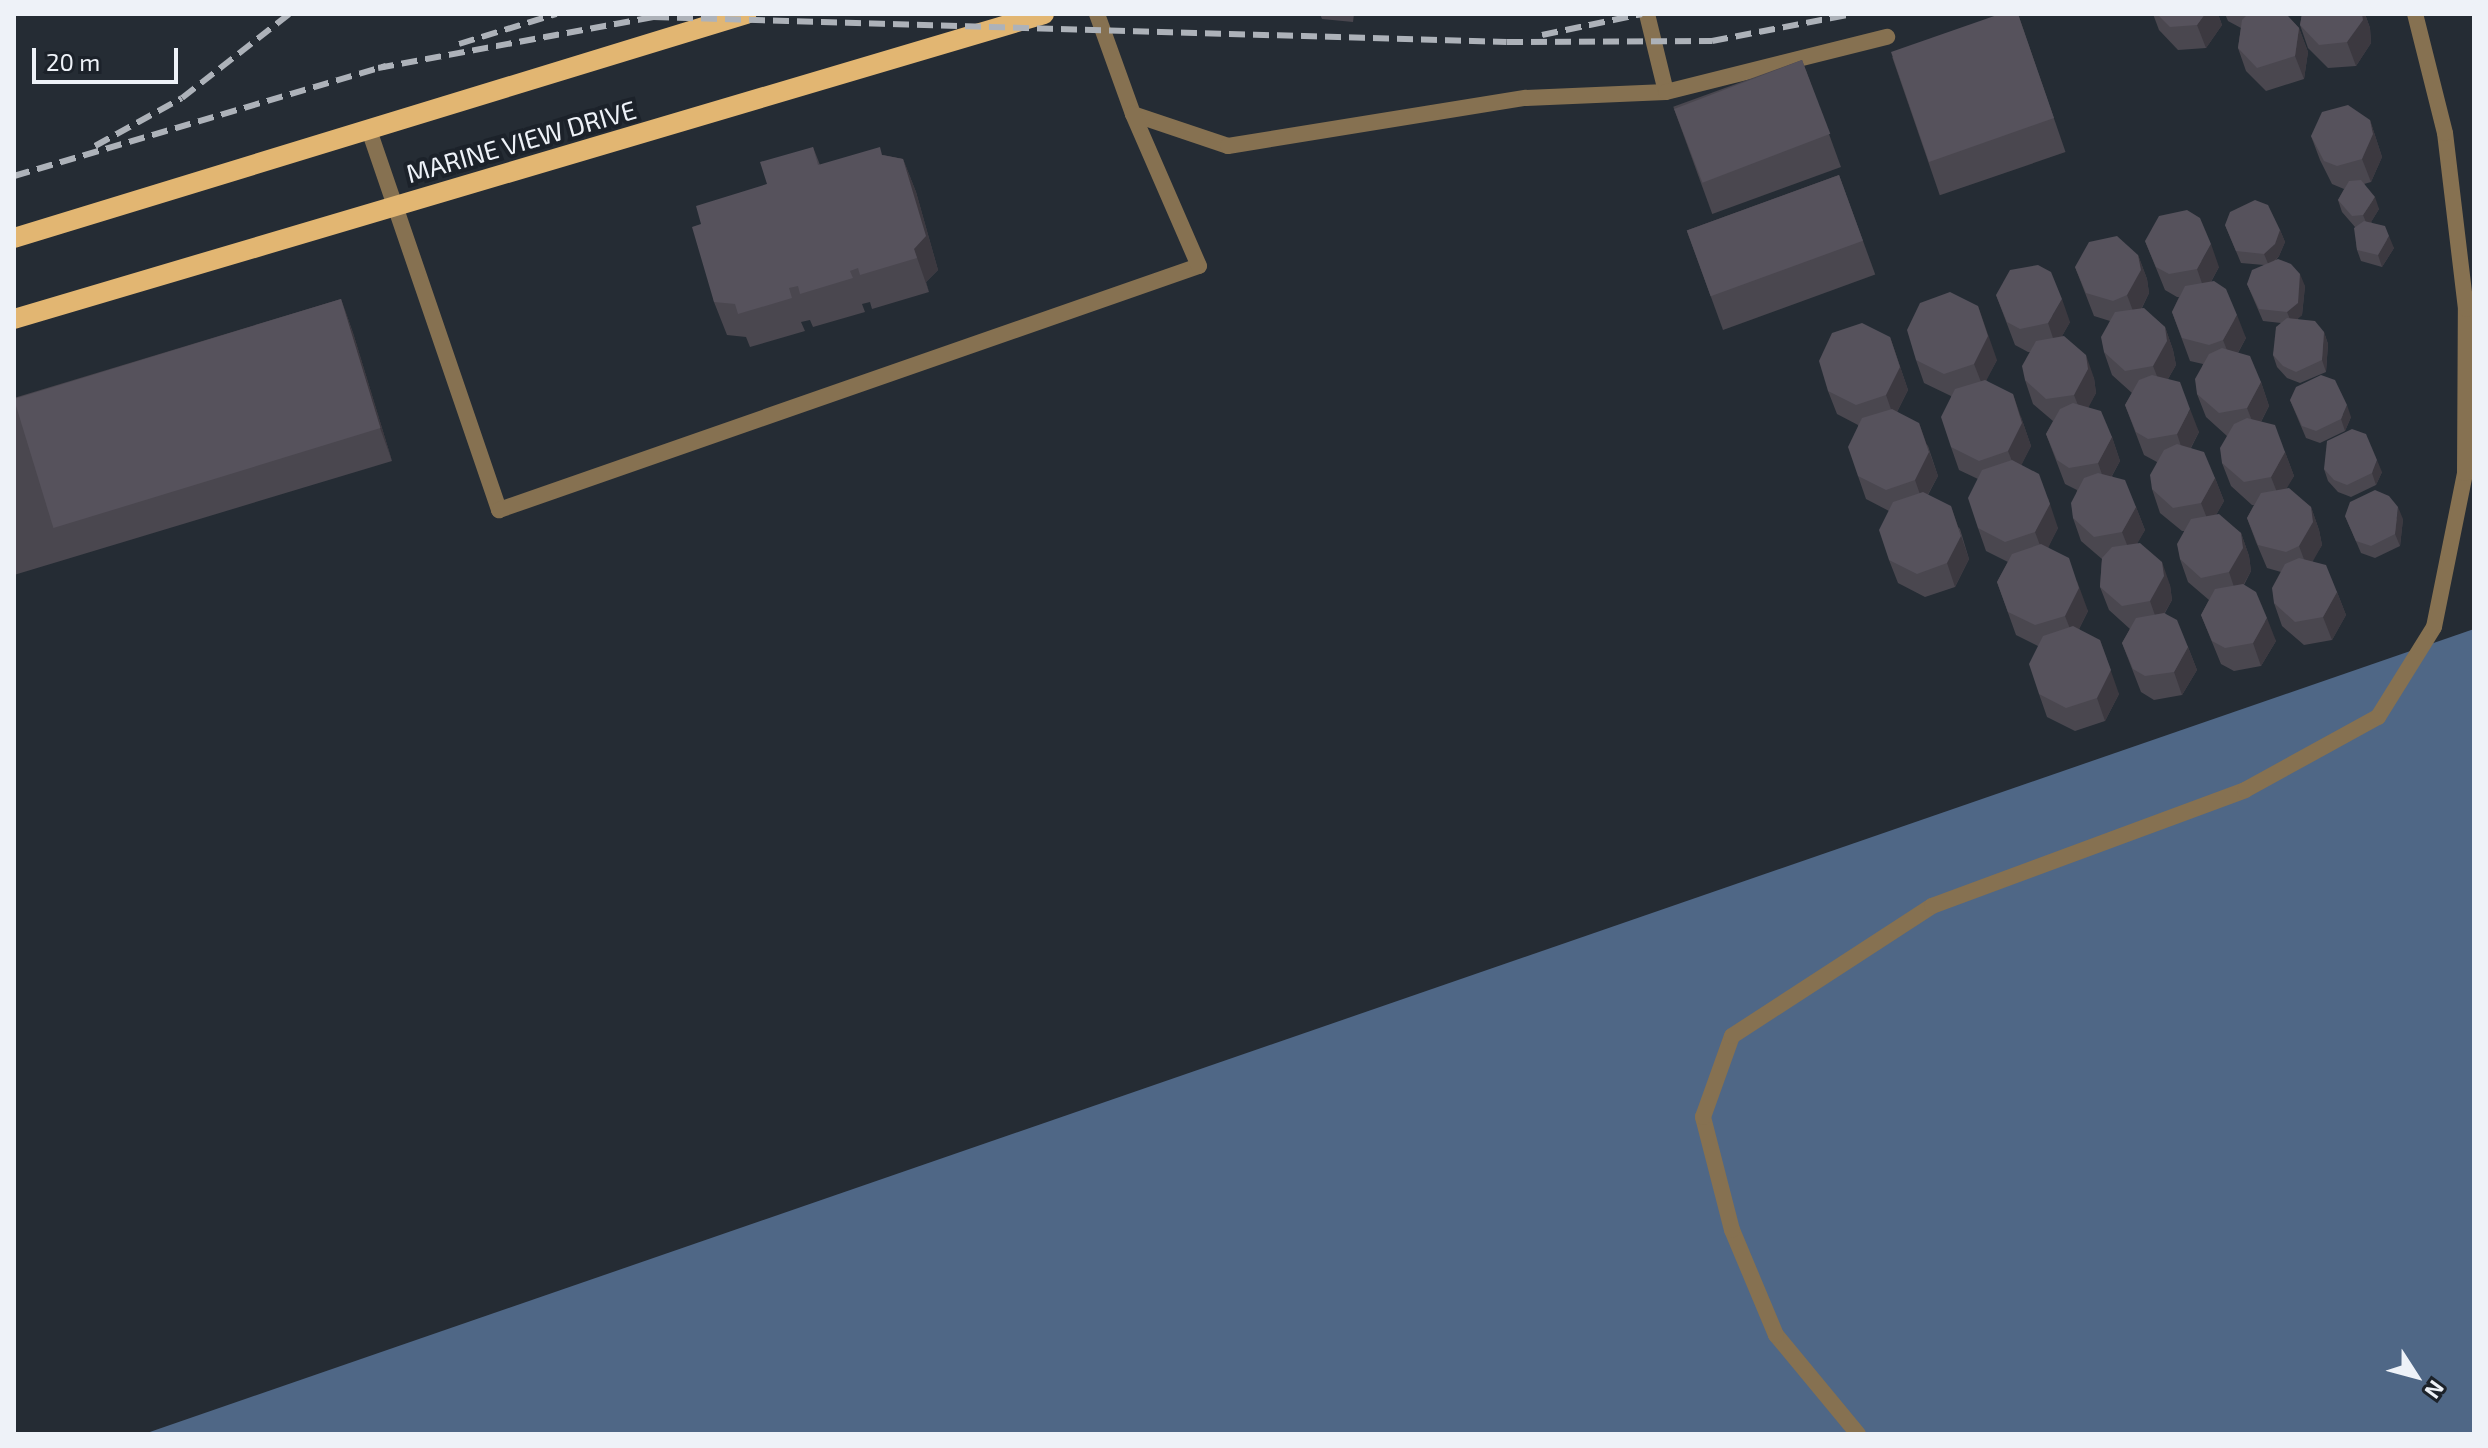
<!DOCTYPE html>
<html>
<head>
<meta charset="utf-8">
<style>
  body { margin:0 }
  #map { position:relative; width:2488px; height:1448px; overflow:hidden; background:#252c34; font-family:"Exo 2",sans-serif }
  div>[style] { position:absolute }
  .forest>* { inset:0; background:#4f6786 }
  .lane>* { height:16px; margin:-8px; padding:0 8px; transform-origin:8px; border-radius:8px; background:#867151 }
  .primary>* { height:20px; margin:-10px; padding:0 10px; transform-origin:10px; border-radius:10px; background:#e2b672 }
  .rail>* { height:6px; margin-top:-3px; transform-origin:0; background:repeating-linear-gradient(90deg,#adb2b9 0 16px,transparent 0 24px) }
  .wall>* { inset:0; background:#4a474f; transform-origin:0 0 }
  .shaded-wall>* { inset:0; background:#3c3940 }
  .building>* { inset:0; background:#56525c; transform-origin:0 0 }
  span { translate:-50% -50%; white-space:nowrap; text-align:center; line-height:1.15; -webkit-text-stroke:8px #1c222a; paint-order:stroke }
  .street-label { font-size:26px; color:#eef2f8 }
  .frame { position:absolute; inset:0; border:16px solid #eef2f8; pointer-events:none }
  .north { position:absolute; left:2376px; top:1336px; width:80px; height:80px; -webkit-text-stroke:6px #1c222a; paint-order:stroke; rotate:126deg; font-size:22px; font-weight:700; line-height:32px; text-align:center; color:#eef2f8 }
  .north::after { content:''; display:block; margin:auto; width:28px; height:36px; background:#eef2f8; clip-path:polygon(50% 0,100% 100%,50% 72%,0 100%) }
  .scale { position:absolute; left:32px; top:48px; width:146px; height:36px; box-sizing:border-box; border:4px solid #eef2f8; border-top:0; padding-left:10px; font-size:24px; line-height:28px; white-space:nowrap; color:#eef2f8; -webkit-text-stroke:6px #1c222a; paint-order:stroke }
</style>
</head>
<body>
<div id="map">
  <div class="forest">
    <i style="clip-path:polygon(2474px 629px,2474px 1434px,144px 1434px)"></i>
  </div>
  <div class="lane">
    <i style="left:1097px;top:14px;width:106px;rotate:70.2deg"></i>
    <i style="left:1133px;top:114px;width:100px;rotate:18.6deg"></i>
    <i style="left:1228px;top:146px;width:302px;rotate:-9.2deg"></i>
    <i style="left:1526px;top:98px;width:140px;rotate:-2.5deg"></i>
    <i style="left:1647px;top:14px;width:80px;rotate:76.3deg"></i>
    <i style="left:1666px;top:92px;width:228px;rotate:-14deg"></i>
    <i style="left:369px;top:130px;width:402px;rotate:71.1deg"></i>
    <i style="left:499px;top:510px;width:741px;rotate:-19.22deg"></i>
    <i style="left:1199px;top:266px;width:166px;rotate:-113.5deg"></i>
    <i style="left:1858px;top:1434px;width:129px;rotate:-129.6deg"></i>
    <i style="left:1776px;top:1335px;width:114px;rotate:-112.7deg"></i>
    <i style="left:1732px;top:1230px;width:117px;rotate:-104.4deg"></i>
    <i style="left:1703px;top:1117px;width:86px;rotate:-70.3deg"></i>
    <i style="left:1732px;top:1036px;width:239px;rotate:-33deg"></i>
    <i style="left:1932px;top:906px;width:334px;rotate:-20.3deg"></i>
    <i style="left:2245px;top:790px;width:152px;rotate:-28.8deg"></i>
    <i style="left:2378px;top:717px;width:106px;rotate:-58.1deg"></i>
    <i style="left:2434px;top:627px;width:157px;rotate:-78.6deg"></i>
    <i style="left:2465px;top:473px;width:164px;rotate:-89.7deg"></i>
    <i style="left:2466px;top:309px;width:177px;rotate:-96.8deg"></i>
    <i style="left:2445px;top:133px;width:123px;rotate:-104.1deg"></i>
  </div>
  <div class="primary">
    <i style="left:14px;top:238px;width:766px;rotate:-17.01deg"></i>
    <i style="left:14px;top:319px;width:1074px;rotate:-16.49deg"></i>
  </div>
  <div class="rail">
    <i style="left:1542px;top:35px;width:102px;rotate:-11.9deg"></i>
    <i style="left:459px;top:44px;width:102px;rotate:-17.2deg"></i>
    <i style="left:378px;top:68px;width:280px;rotate:-10.5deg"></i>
    <i style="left:653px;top:17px;width:854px;rotate:1.68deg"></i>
    <i style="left:1507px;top:42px;width:205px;rotate:-0.3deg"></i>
    <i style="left:1712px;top:41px;width:143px;rotate:-10.9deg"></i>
    <i style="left:95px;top:146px;width:99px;rotate:-28.9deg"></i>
    <i style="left:182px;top:98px;width:136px;rotate:-38.1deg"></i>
    <i style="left:14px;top:176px;width:388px;rotate:-16.5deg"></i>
  </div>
  <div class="wall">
    <i style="clip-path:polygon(1320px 14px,1354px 14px,1353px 22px,1322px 19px)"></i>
    <i style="left:2018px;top:14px;width:146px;height:133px;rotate:71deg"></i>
    <i style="clip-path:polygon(2153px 14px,2218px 14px,2222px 25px,2206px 48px,2178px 50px,2159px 30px)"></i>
    <i style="clip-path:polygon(2225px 14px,2286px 14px,2299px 28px,2308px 52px,2304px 79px,2266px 91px,2246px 71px,2238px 48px,2241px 28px,2228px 21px)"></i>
    <i style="clip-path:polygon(2302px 14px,2365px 14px,2370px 28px,2371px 43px,2356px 66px,2328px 68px,2308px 48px,2300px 25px)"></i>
    <i style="left:1802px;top:60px;width:114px;height:137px;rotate:70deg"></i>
    <i style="clip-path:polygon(2370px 120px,2382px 157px,2371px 182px,2364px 184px,2379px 209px,2371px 222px,2394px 248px,2382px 267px,2361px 261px,2357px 250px,2355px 227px,2342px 212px,2338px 200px,2344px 189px,2332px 184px,2320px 160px,2311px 136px)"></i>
    <i style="clip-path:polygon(813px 147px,820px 165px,883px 155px,903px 159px,916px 192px,938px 270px,926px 282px,929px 292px,872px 309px,870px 302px,862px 304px,865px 312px,813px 327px,810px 320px,801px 322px,805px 331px,750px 347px,746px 337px,727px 335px,714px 302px,701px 224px,767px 184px)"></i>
    <i style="left:1839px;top:175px;width:106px;height:162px;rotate:70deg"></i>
    <i style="clip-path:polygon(2225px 225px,2280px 230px,2285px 242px,2279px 256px,2276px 260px,2305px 286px,2302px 315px,2297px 319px,2324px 332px,2328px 344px,2326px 372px,2300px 383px,2287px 378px,2277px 367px,2273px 355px,2281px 323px,2263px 321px,2247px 284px,2264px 265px,2241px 263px)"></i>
    <i style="clip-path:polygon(2145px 241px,2219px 267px,2211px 282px,2246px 338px,2238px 353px,2261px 382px,2269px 406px,2261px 422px,2285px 452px,2294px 476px,2286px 488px,2311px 507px,2319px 530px,2322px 545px,2312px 561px,2337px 592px,2346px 615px,2332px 640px,2304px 645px,2282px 626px,2274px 603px,2281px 572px,2267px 568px,2256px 542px,2247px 518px,2254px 505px,2252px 505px,2231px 486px,2222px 463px,2227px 436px,2206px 417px,2197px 394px,2203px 364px,2190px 361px,2172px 312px,2179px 297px,2177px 297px,2165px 290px)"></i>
    <i style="clip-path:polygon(2138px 255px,2147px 279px,2149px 293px,2142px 308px,2165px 327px,2173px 350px,2176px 365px,2168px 379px,2199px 432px,2191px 448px,2215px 478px,2224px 501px,2216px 515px,2241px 533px,2249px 556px,2251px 571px,2244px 585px,2276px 641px,2261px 666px,2234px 671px,2221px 664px,2201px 615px,2209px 600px,2188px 582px,2180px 559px,2184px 531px,2182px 531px,2160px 513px,2152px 489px,2157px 462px,2144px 455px,2125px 405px,2132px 393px,2112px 375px,2104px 352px,2110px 321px,2094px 316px,2075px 267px)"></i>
    <i style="clip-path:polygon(1996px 295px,2070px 322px,2062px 336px,2094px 378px,2096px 393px,2088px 407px,2112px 437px,2120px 461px,2112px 476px,2136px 507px,2145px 530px,2137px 543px,2170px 585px,2172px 600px,2165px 613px,2188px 647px,2197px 670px,2182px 695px,2154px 700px,2141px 692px,2122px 643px,2130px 629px,2109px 610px,2100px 587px,2102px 559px,2081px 541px,2073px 518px,2077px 490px,2065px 484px,2046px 434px,2053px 421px,2033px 404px,2025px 380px,2030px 352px,2028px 352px,2015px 345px)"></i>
    <i style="clip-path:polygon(341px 299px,353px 333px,392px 461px,14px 575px,14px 398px)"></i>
    <i style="clip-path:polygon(1890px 337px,1908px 390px,1897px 412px,1928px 446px,1938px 476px,1928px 495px,1960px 529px,1969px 559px,1955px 587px,1925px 597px,1898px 583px,1889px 560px,1889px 511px,1866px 499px,1858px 476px,1858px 425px,1837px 414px,1828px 391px)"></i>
    <i style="clip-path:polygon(1916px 360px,1997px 360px,1986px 380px,2021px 417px,2031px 446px,2021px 465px,2058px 528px,2048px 547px,2088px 611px,2079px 629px,2119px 694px,2105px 721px,2075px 731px,2047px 717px,2039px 694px,2038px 646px,2016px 635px,1997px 582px,2008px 562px,1986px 551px,1978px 528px,1978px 479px,1959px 470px,1951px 447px,1951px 396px,1924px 383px)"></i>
    <i style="clip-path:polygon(2290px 400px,2351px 417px,2345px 431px,2320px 443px,2306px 438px)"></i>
    <i style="clip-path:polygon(2324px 469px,2382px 472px,2376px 485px,2351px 497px,2338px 492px,2328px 481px)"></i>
    <i style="clip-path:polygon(2345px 516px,2403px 519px,2400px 546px,2375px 558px,2361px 553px)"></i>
  </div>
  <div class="shaded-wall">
    <i style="clip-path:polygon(2205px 14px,2218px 14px,2222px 25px,2206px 48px,2197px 25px)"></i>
    <i style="clip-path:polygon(2362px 14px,2365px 14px,2370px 28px,2371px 43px,2356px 66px,2347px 42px)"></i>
    <i style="clip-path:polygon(2299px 28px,2308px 52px,2304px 79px,2295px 56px)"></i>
    <i style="clip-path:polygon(2370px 120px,2382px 157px,2371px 182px,2362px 159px)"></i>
    <i style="clip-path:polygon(903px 159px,916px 192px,938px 270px,926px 282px,929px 292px,914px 249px)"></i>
    <i style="clip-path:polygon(2375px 197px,2379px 209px,2368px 227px,2363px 215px)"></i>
    <i style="clip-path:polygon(2280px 230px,2285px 242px,2279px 256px,2269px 266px,2264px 254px)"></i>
    <i style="clip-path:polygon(2389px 236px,2394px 248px,2382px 267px,2378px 255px)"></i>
    <i style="clip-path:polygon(2211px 244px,2219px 267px,2205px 292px,2197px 269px)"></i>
    <i style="clip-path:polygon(2138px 255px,2147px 279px,2149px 293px,2136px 319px,2127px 295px)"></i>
    <i style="clip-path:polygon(2300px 274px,2305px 286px,2302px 315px,2292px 324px,2287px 312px)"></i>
    <i style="clip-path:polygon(341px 299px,353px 333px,392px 461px,380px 428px)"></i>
    <i style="clip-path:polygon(2062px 299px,2070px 322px,2056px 347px,2048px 323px)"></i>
    <i style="clip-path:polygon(1978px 306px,1997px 360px,1983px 387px,1974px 364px)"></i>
    <i style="clip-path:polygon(2237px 315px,2246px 338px,2232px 363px,2223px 340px)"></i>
    <i style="clip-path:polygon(2165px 327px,2173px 350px,2176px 365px,2162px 389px,2153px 366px)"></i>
    <i style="clip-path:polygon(2324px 332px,2328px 344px,2326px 372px,2322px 360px)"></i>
    <i style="clip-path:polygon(1890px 337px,1908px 390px,1894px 418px,1886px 395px)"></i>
    <i style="clip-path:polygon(2086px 355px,2094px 378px,2096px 393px,2083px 418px,2074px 395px)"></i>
    <i style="clip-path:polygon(2261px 382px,2269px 406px,2256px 431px,2247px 408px)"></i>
    <i style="clip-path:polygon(2013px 394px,2031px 446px,2017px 474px,2008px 451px)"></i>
    <i style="clip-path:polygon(2347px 405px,2351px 417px,2345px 431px,2341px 419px)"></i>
    <i style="clip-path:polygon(2190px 409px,2199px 432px,2185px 458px,2177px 434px)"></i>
    <i style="clip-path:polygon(1919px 423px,1938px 476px,1923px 503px,1915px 480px)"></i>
    <i style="clip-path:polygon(2112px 437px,2120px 461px,2106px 486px,2098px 463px)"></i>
    <i style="clip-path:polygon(2285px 452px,2294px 476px,2280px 500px,2271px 477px)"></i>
    <i style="clip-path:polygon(2377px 460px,2382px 472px,2376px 485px,2372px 473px)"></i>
    <i style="clip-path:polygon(2215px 478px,2224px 501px,2210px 526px,2201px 503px)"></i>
    <i style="clip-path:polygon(2048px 498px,2058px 528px,2044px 556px,2035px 532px)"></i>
    <i style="clip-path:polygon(1951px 506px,1969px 559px,1955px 587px,1947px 563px)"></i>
    <i style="clip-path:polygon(2136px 507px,2145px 530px,2131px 555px,2122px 532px)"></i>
    <i style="clip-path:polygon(2311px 507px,2319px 530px,2322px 545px,2308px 570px,2299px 546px)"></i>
    <i style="clip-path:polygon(2398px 507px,2403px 519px,2400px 546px,2395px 534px)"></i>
    <i style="clip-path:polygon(2241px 533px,2249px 556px,2251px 571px,2237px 596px,2229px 572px)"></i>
    <i style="clip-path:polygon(2162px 562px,2170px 585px,2172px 600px,2158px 624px,2150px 601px)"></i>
    <i style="clip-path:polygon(2077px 581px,2088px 611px,2074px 639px,2065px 616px)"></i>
    <i style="clip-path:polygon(2337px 592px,2346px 615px,2332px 640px,2323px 617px)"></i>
    <i style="clip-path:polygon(2267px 618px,2276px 641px,2261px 666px,2253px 643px)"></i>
    <i style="clip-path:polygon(2100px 640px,2119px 694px,2105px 721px,2097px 698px)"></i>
    <i style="clip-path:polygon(2188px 647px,2197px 670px,2182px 695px,2174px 672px)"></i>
  </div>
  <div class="building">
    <i style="clip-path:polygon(2000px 14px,2018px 14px,2054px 118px,1929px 162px,1891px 52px)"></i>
    <i style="clip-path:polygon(2157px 14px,2205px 14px,2197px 25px,2170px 27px)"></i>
    <i style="clip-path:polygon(2248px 14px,2286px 14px,2299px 28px,2295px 56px,2257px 68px,2238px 48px,2242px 20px)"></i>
    <i style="clip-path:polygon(2302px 14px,2362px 14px,2363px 20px,2347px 42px,2319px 45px,2300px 25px)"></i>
    <i style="left:1802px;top:60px;width:79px;height:137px;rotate:69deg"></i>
    <i style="clip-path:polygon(2348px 105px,2370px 120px,2373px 134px,2362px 159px,2337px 166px,2324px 161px,2311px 136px,2322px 112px)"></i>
    <i style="clip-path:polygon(813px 147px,818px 165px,880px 147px,882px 155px,903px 159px,926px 236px,914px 249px,917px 258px,860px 275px,858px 268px,850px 271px,853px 278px,800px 294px,798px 286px,789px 288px,792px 298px,738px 314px,735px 304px,714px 302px,692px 227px,701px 224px,696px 206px,767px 184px,760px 162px)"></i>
    <i style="left:1839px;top:175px;width:70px;height:162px;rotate:70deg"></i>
    <i style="clip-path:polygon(2361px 180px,2375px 197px,2363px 215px,2352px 216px,2338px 200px,2349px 181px)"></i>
    <i style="clip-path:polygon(2255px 200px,2268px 205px,2280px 230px,2275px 244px,2264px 254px,2236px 251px,2225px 225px,2230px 212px)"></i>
    <i style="clip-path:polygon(2187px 210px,2200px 218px,2211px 244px,2197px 269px,2169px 274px,2156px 267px,2145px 241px,2159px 216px)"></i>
    <i style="clip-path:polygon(2364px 221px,2385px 226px,2389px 236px,2378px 255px,2357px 250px,2354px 228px)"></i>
    <i style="clip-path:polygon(2117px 236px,2138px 255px,2141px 270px,2127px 295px,2113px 301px,2086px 293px,2075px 267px,2089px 242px)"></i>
    <i style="clip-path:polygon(2278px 259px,2291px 264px,2300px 274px,2298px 303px,2287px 312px,2259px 309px,2247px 284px,2252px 270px)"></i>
    <i style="clip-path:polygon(2038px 265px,2051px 272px,2062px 299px,2048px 323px,2020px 329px,2007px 322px,1996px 295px,2010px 270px)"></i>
    <i style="clip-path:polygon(2214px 281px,2226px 289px,2237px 315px,2223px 340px,2209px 345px,2182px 338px,2172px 312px,2185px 286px)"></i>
    <i style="clip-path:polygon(1950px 292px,1978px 306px,1988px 336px,1974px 364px,1944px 374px,1916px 360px,1907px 330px,1920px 303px)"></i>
    <i style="left:341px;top:299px;width:135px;height:342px;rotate:73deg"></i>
    <i style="clip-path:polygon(2144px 308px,2165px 327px,2167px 341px,2153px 366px,2125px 371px,2104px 352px,2101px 337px,2115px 312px)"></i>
    <i style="clip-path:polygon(2287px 318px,2315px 321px,2324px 332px,2322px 360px,2296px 372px,2283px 366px,2273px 355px,2276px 327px)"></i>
    <i style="clip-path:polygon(1862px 323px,1890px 337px,1900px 367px,1886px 395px,1856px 405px,1828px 391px,1819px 361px,1832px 333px)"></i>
    <i style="clip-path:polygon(2064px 336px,2086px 355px,2088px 369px,2074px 395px,2046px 399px,2025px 380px,2022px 366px,2036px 341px)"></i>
    <i style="clip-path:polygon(2222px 348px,2250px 356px,2261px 382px,2247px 408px,2219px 413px,2197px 394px,2195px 379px,2209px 354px)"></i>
    <i style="clip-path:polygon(2152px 375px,2180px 382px,2190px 409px,2177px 434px,2148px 439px,2136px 432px,2125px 405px,2139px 380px)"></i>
    <i style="clip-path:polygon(2321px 375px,2335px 380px,2347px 405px,2341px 419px,2316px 431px,2302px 426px,2290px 400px,2296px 387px)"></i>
    <i style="clip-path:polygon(1985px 380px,2013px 394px,2022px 423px,2008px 451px,1979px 461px,1951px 447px,1941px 417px,1955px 389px)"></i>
    <i style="clip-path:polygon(2073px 403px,2101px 411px,2112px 437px,2098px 463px,2069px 468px,2057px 460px,2046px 434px,2060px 409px)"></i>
    <i style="clip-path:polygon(1892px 409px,1919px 423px,1929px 452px,1915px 480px,1886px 490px,1858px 476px,1848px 447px,1862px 418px)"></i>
    <i style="clip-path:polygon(2247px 418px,2275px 425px,2285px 452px,2271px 477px,2244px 482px,2222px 463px,2220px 448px,2234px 424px)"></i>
    <i style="clip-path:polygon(2352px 429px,2366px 434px,2377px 460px,2372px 473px,2347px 485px,2334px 480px,2324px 469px,2327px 441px)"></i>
    <i style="clip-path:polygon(2177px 444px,2204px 452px,2215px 478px,2201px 503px,2173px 508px,2152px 489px,2150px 475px,2164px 450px)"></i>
    <i style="clip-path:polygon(2012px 460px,2039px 474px,2050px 504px,2035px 532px,2005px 542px,1978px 528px,1968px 498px,1982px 470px)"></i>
    <i style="clip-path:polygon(2098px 473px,2125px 480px,2136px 507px,2122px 532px,2094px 537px,2073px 518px,2071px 503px,2084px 478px)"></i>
    <i style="clip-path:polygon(2289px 488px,2311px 507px,2313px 522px,2299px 546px,2286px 552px,2258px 545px,2247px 518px,2261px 493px)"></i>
    <i style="clip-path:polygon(2375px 490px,2389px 496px,2398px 507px,2395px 534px,2371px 546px,2356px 541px,2345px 516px,2350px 502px)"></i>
    <i style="clip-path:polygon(1923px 492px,1951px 506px,1961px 536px,1947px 563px,1917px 574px,1889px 560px,1879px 530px,1893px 502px)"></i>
    <i style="clip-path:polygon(2219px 514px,2241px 533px,2243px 548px,2229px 572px,2201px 578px,2180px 559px,2177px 544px,2191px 519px)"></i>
    <i style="clip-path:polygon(2140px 543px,2162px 562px,2164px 576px,2150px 601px,2122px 606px,2100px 587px,2102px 558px,2112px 547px)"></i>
    <i style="clip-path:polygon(2041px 544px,2069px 558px,2079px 588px,2065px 616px,2035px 625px,2008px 612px,1997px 582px,2012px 554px)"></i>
    <i style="clip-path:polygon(2299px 558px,2326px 565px,2337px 592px,2323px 617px,2295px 622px,2274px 603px,2272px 588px,2285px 564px)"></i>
    <i style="clip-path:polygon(2243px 584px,2256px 592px,2267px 618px,2253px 643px,2225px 648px,2212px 641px,2201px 615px,2215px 589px)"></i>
    <i style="clip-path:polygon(2164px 613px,2177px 620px,2188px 647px,2174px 672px,2145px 676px,2133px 669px,2122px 643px,2136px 618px)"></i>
    <i style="clip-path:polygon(2073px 626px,2100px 640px,2111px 670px,2097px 698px,2066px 708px,2039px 694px,2029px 664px,2043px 636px)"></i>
  </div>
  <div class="street-label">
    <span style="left:521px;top:141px;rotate:-16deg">MARINE VIEW DRIVE</span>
  </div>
  <div class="frame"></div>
  <div class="north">N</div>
  <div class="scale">20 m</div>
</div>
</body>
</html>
